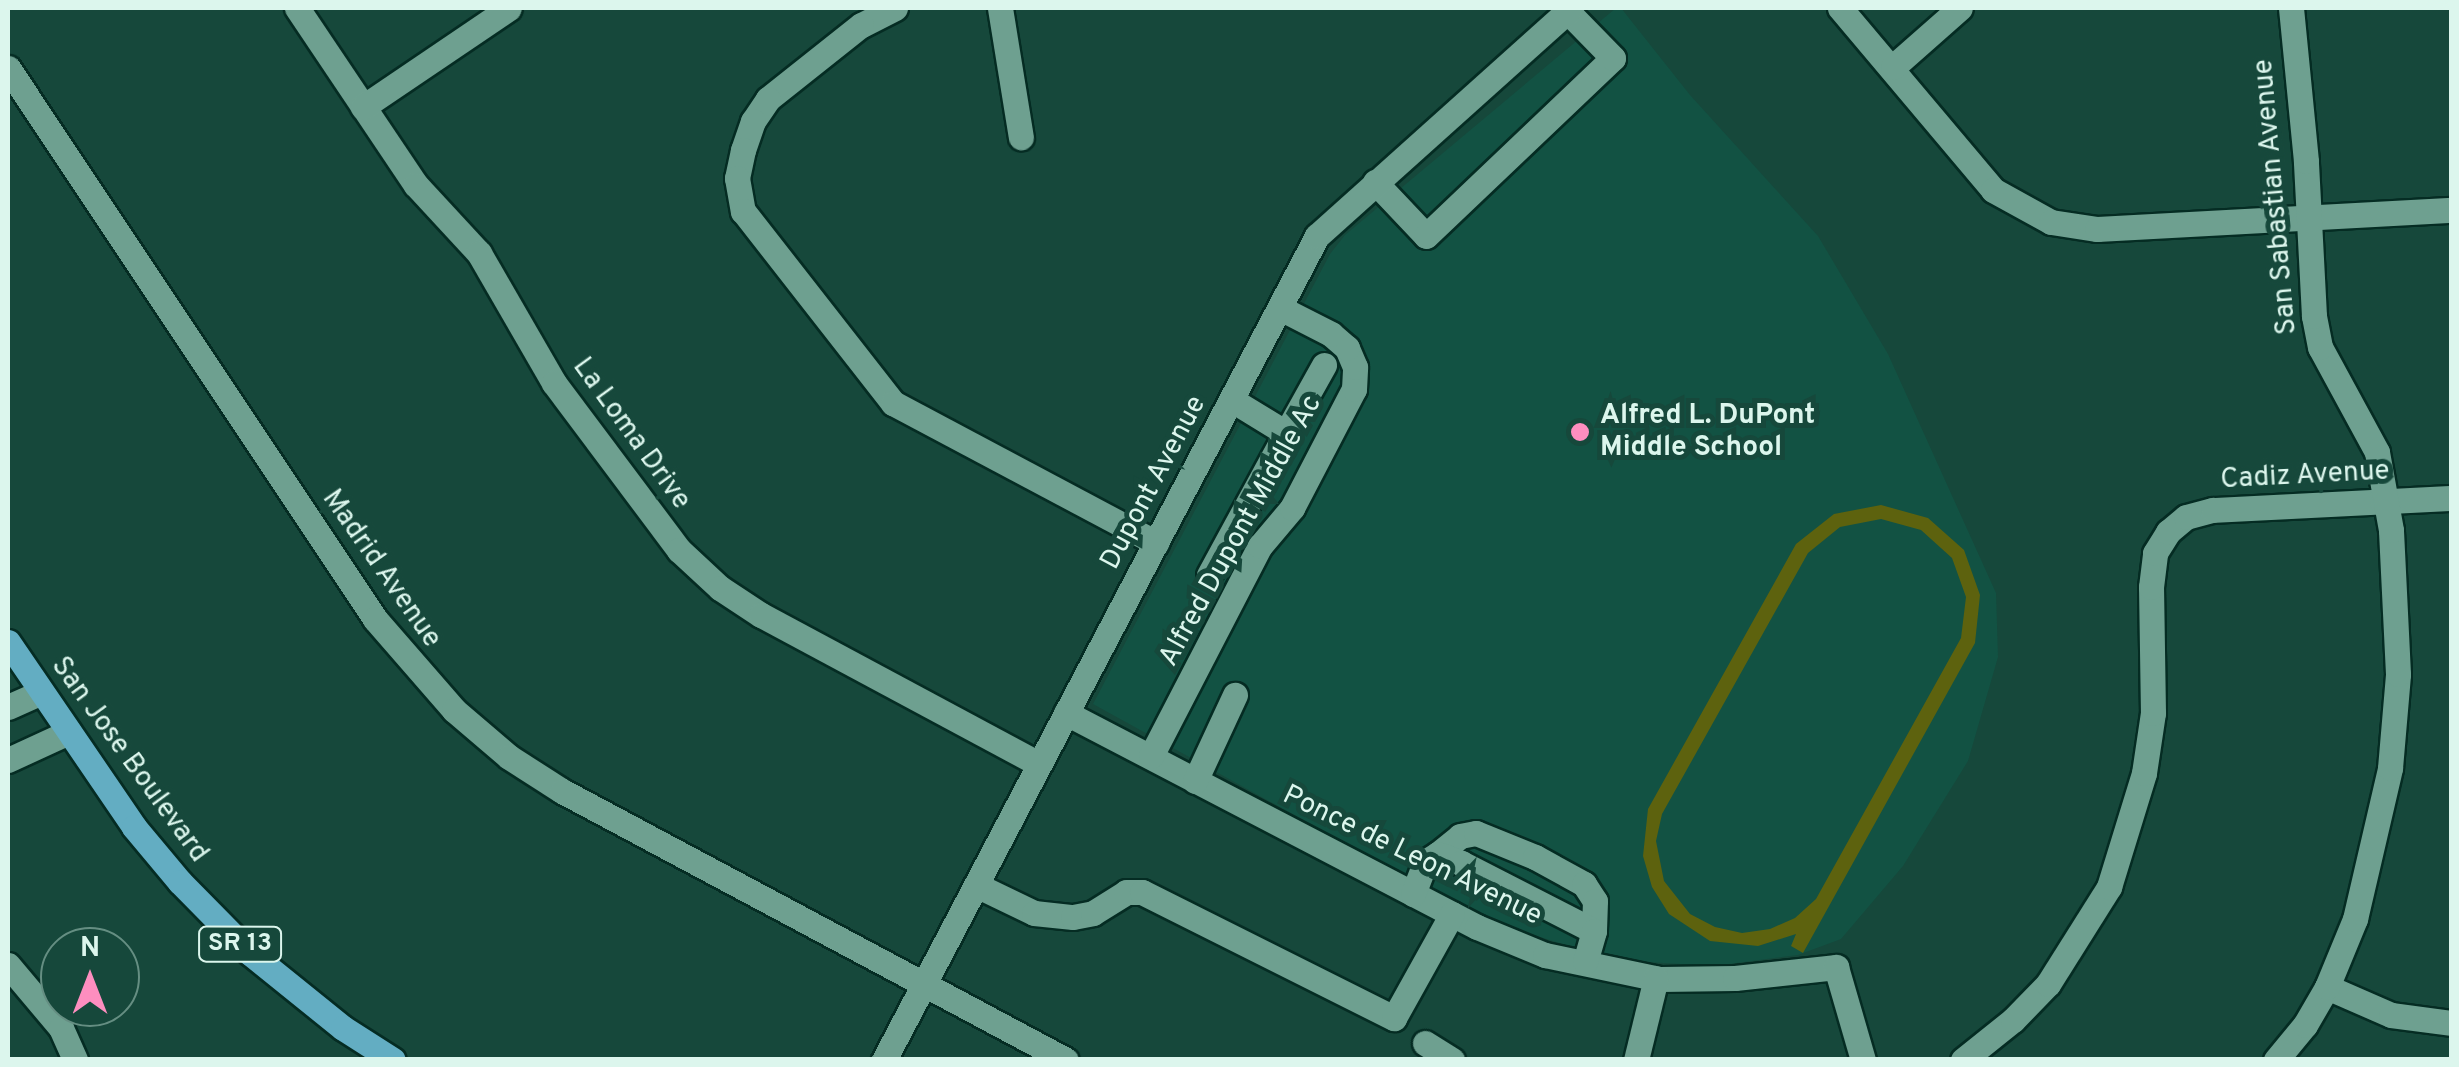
<!DOCTYPE html>
<html>
<head>
<meta charset="utf-8">
<style>
  body { margin:0 }
  #map { position:relative; width:2459px; height:1067px; overflow:hidden; background:#16483b; font-family:Overpass,sans-serif }
  div>[style] { position:absolute }
  .built>* { inset:0; background:#125243 }
  .green>* { inset:0; background:#5d620e }
  .roads { filter:drop-shadow(2px 0 #052c23) drop-shadow(-2px 0 #052c23) drop-shadow(0 2px #052c23) drop-shadow(0 -2px #052c23) }
  .minor>* { height:25px; margin:-12.5px; padding:0 12.5px; transform-origin:12.5px; border-radius:12.5px; background:#6ea090 }
  .major>* { height:25px; margin:-12.5px; padding:0 12.5px; transform-origin:12.5px; border-radius:12.5px; background:#63adc2 }
  .dots>* { width:28px; height:28px; translate:-50% -50%; box-sizing:border-box; border:5px solid #16483b; border-radius:50% }
  span { translate:-50% -50%; white-space:nowrap; text-align:center; line-height:1.15; -webkit-text-stroke:10px #16483b; paint-order:stroke }
  .shield-label span { padding:2px 8px; background:#16483b; border:2px solid; border-radius:8px; -webkit-text-stroke-width:0 }
  .shield-label { font-size:25px; color:#dcf6ed; font-weight:700 }
  .street-label { font-size:28px; color:#dcf6ed }
  .poi-label { font-size:28px; color:#dcf6ed; font-weight:700 }
  .left { translate:0 -50%; text-align:left }
  .frame { position:absolute; inset:0; border:10px solid #dcf6ed; pointer-events:none }
  .north { position:absolute; left:40px; top:927px; width:100px; height:100px; box-sizing:border-box; background:#16483b; border:2px solid #658e82; border-radius:50%; rotate:0deg; font-size:28px; font-weight:700; line-height:40px; text-align:center; color:#dcf6ed }
  .north::after { content:''; display:block; margin:auto; width:35px; height:45px; background:#fd8ebf; clip-path:polygon(50% 0,100% 100%,50% 72%,0 100%) }
</style>
</head>
<body>
<div id="map">
  <div class="built">
    <i style="clip-path:polygon(1616px 8px,1621px 8px,1690px 95px,1818px 236px,1888px 354px,1996px 593px,1998px 657px,1968px 761px,1903px 866px,1841px 939px,1798px 955px,1714px 966px,1614px 960px,1485px 920px,1093px 704px,1330px 254px,1345px 235px)"></i>
  </div>
  <div class="green">
    <i style="clip-path:polygon(evenodd,1881px 505px,1928px 518px,1964px 550px,1980px 595px,1975px 643px,1803px 953px,1791px 946px,1796px 934px,1758px 946px,1710px 941px,1669px 914px,1652px 887px,1643px 856px,1648px 809px,1796px 544px,1834px 514px,1881px 505px,1881px 519px,1921px 530px,1952px 558px,1966px 597px,1961px 638px,1816px 899px,1795px 918px,1770px 929px,1742px 933px,1715px 927px,1690px 914px,1664px 881px,1656px 841px,1662px 814px,1808px 553px,1840px 527px,1881px 519px)"></i>
  </div>
  <div class="roads">
    <div class="minor">
      <i style="left:297px;top:8px;width:213px;rotate:56.1deg"></i>
      <i style="left:416px;top:185px;width:93px;rotate:47.2deg"></i>
      <i style="left:479px;top:253px;width:150px;rotate:60deg"></i>
      <i style="left:554px;top:383px;width:209px;rotate:53.2deg"></i>
      <i style="left:679px;top:550px;width:56px;rotate:42.8deg"></i>
      <i style="left:720px;top:588px;width:49px;rotate:33.4deg"></i>
      <i style="left:761px;top:615px;width:315px;rotate:28.2deg"></i>
      <i style="left:895px;top:8px;width:38px;rotate:153deg"></i>
      <i style="left:861px;top:25px;width:119px;rotate:141.5deg"></i>
      <i style="left:768px;top:99px;width:27px;rotate:124deg"></i>
      <i style="left:753px;top:121px;width:31px;rotate:109deg"></i>
      <i style="left:743px;top:150px;width:29px;rotate:102deg"></i>
      <i style="left:737px;top:178px;width:34px;rotate:80deg"></i>
      <i style="left:743px;top:211px;width:244px;rotate:52deg"></i>
      <i style="left:893px;top:403px;width:298px;rotate:28deg"></i>
      <i style="left:1000px;top:8px;width:131px;rotate:80.8deg"></i>
      <i style="left:1840px;top:8px;width:238px;rotate:49.9deg"></i>
      <i style="left:1993px;top:190px;width:66px;rotate:28.9deg"></i>
      <i style="left:2051px;top:222px;width:47px;rotate:8.7deg"></i>
      <i style="left:2097px;top:229px;width:356px;rotate:-3.1deg"></i>
      <i style="left:1893px;top:67px;width:89px;rotate:-41.4deg"></i>
      <i style="left:8px;top:68px;width:662px;rotate:56.33deg"></i>
      <i style="left:375px;top:619px;width:121px;rotate:49deg"></i>
      <i style="left:454px;top:710px;width:72px;rotate:40.5deg"></i>
      <i style="left:509px;top:757px;width:63px;rotate:32.7deg"></i>
      <i style="left:562px;top:791px;width:571px;rotate:28.09deg"></i>
      <i style="left:363px;top:107px;width:176px;rotate:-34.1deg"></i>
      <i style="left:1375px;top:182px;width:74px;rotate:46.6deg"></i>
      <i style="left:1426px;top:236px;width:258px;rotate:-43.6deg"></i>
      <i style="left:1613px;top:58px;width:66px;rotate:-134.4deg"></i>
      <i style="left:1286px;top:433px;width:78px;rotate:-60.8deg"></i>
      <i style="left:1209px;top:575px;width:162px;rotate:-61.5deg"></i>
      <i style="left:1286px;top:433px;width:63px;rotate:-148.6deg"></i>
      <i style="left:8px;top:707px;width:36px;rotate:-24deg"></i>
      <i style="left:1066px;top:713px;width:463px;rotate:27.5deg"></i>
      <i style="left:1477px;top:927px;width:74px;rotate:22.4deg"></i>
      <i style="left:1545px;top:955px;width:117px;rotate:11.8deg"></i>
      <i style="left:1660px;top:979px;width:75px;rotate:-0.8deg"></i>
      <i style="left:1735px;top:978px;width:102px;rotate:-6.2deg"></i>
      <i style="left:1836px;top:967px;width:97px;rotate:73.8deg"></i>
      <i style="left:1151px;top:756px;width:237px;rotate:-62.6deg"></i>
      <i style="left:1260px;top:546px;width:50px;rotate:-49.9deg"></i>
      <i style="left:1292px;top:508px;width:134px;rotate:-62.5deg"></i>
      <i style="left:1354px;top:389px;width:22px;rotate:-87deg"></i>
      <i style="left:1355px;top:367px;width:21px;rotate:-113deg"></i>
      <i style="left:1347px;top:348px;width:21px;rotate:-139deg"></i>
      <i style="left:1331px;top:334px;width:57px;rotate:-153deg"></i>
      <i style="left:8px;top:760px;width:67px;rotate:-24.7deg"></i>
      <i style="left:1195px;top:781px;width:95px;rotate:-65.1deg"></i>
      <i style="left:1438px;top:854px;width:28px;rotate:-39deg"></i>
      <i style="left:1460px;top:836px;width:16px;rotate:-11deg"></i>
      <i style="left:1476px;top:833px;width:64px;rotate:22.1deg"></i>
      <i style="left:1535px;top:857px;width:56px;rotate:28.9deg"></i>
      <i style="left:1584px;top:884px;width:20px;rotate:57deg"></i>
      <i style="left:1595px;top:901px;width:30px;rotate:92deg"></i>
      <i style="left:976px;top:885px;width:64px;rotate:25.8deg"></i>
      <i style="left:1034px;top:913px;width:39px;rotate:6deg"></i>
      <i style="left:1073px;top:917px;width:20px;rotate:-11deg"></i>
      <i style="left:1093px;top:913px;width:39px;rotate:-32deg"></i>
      <i style="left:1126px;top:892px;width:16px"></i>
      <i style="left:1142px;top:892px;width:282px;rotate:26.6deg"></i>
      <i style="left:1394px;top:1018px;width:119px;rotate:-60.9deg"></i>
      <i style="left:1413px;top:894px;width:34px;rotate:-69deg"></i>
      <i style="left:1425px;top:862px;width:15px;rotate:-32deg"></i>
      <i style="left:1438px;top:854px;width:25px;rotate:21deg"></i>
      <i style="left:1461px;top:863px;width:149px;rotate:27.1deg"></i>
      <i style="left:1594px;top:931px;width:32px;rotate:106deg"></i>
      <i style="left:8px;top:965px;width:82px;rotate:49.9deg"></i>
      <i style="left:61px;top:1028px;width:35px;rotate:66deg"></i>
      <i style="left:2327px;top:987px;width:70px;rotate:23.6deg"></i>
      <i style="left:2391px;top:1015px;width:62px;rotate:7.5deg"></i>
      <i style="left:1425px;top:1043px;width:32px;rotate:32deg"></i>
      <i style="left:884px;top:1060px;width:931px;rotate:-62.28deg"></i>
      <i style="left:1317px;top:236px;width:341px;rotate:-41.9deg"></i>
      <i style="left:1636px;top:1060px;width:84px;rotate:-76.3deg"></i>
      <i style="left:1963px;top:1060px;width:64px;rotate:-38.7deg"></i>
      <i style="left:2013px;top:1020px;width:50px;rotate:-45.8deg"></i>
      <i style="left:2048px;top:984px;width:115px;rotate:-57.8deg"></i>
      <i style="left:2109px;top:887px;width:119px;rotate:-72.9deg"></i>
      <i style="left:2144px;top:773px;width:61px;rotate:-81.5deg"></i>
      <i style="left:2153px;top:713px;width:126px;rotate:-90.9deg"></i>
      <i style="left:2151px;top:587px;width:34px;rotate:-83deg"></i>
      <i style="left:2155px;top:553px;width:25px;rotate:-58deg"></i>
      <i style="left:2168px;top:532px;width:23px;rotate:-40deg"></i>
      <i style="left:2186px;top:517px;width:28px;rotate:-15deg"></i>
      <i style="left:2213px;top:510px;width:239px;rotate:-2.9deg"></i>
      <i style="left:2276px;top:1060px;width:45px;rotate:-50.4deg"></i>
      <i style="left:2305px;top:1025px;width:44px;rotate:-59.9deg"></i>
      <i style="left:2327px;top:987px;width:74px;rotate:-67.6deg"></i>
      <i style="left:2355px;top:919px;width:155px;rotate:-76.9deg"></i>
      <i style="left:2390px;top:768px;width:94px;rotate:-85.1deg"></i>
      <i style="left:2398px;top:674px;width:144px;rotate:-92.8deg"></i>
      <i style="left:2391px;top:530px;width:79px;rotate:-100.2deg"></i>
      <i style="left:2377px;top:452px;width:119px;rotate:-118.5deg"></i>
      <i style="left:2320px;top:347px;width:32px;rotate:-101deg"></i>
      <i style="left:2314px;top:316px;width:155px;rotate:-93deg"></i>
      <i style="left:2306px;top:161px;width:154px;rotate:-95.6deg"></i>
    </div>
    <div class="major">
      <i style="left:8px;top:642px;width:224px;rotate:55.7deg"></i>
      <i style="left:134px;top:827px;width:72px;rotate:50.1deg"></i>
      <i style="left:180px;top:882px;width:100px;rotate:45.4deg"></i>
      <i style="left:250px;top:953px;width:119px;rotate:38.9deg"></i>
      <i style="left:343px;top:1028px;width:59px;rotate:32.6deg"></i>
    </div>
  </div>
  <div class="dots">
    <i style="left:1580px;top:432px;background:#fd8ebf"></i>
  </div>
  <div class="shield-label">
    <span style="left:240px;top:944px">SR 13</span>
  </div>
  <div class="street-label">
    <span style="left:2276px;top:197px;rotate:-95deg">San Sabastian Avenue</span>
    <span style="left:631px;top:434px;rotate:54deg">La Loma Drive</span>
    <span style="left:2305px;top:476px;rotate:-3deg">Cadiz Avenue</span>
    <span style="left:1154px;top:483px;rotate:-62deg">Dupont Avenue</span>
    <span style="left:1241px;top:531px;rotate:-61deg">Alfred Dupont Middle Ac</span>
    <span style="left:381px;top:569px;rotate:55deg">Madrid Avenue</span>
    <span style="left:129px;top:760px;rotate:54deg">San Jose Boulevard</span>
    <span style="left:1412px;top:856px;rotate:26deg">Ponce de Leon Avenue</span>
  </div>
  <div class="poi-label">
    <span class="left" style="left:1600px;top:432px">Alfred L. DuPont<br>Middle School</span>
  </div>
  <div class="frame"></div>
  <div class="north">N</div>
</div>
</body>
</html>
